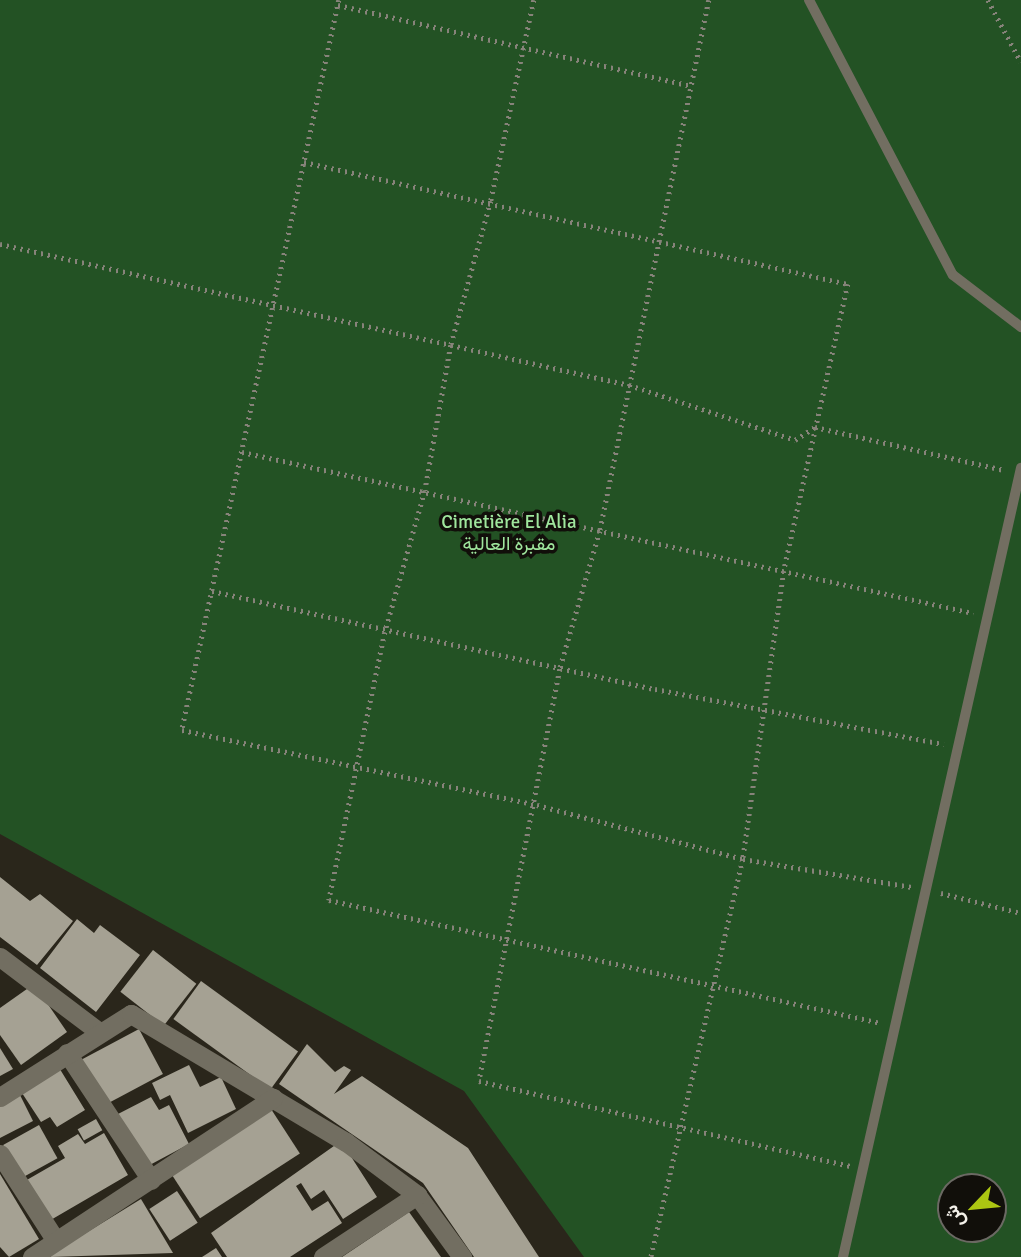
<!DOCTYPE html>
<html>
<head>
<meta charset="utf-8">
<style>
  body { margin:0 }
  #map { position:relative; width:1021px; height:1257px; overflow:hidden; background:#2a261b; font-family:Signika,Vazirmatn,sans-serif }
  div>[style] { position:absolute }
  .green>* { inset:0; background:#235224 }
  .building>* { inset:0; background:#a5a193; transform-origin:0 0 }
  .path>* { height:4.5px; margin-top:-2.25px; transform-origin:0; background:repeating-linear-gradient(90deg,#87837a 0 2px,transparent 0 7px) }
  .service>* { height:10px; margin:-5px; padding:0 5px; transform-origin:5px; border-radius:5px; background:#726e61 }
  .minor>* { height:19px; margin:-9.5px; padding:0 9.5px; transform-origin:9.5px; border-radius:9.5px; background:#726e61 }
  span { translate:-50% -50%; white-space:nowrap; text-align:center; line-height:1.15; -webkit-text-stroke:7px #110f0a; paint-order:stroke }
  .park-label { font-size:19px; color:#9fe69d }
  .north { position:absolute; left:937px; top:1173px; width:70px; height:70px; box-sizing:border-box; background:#110f0a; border:2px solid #6b6963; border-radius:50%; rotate:244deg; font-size:19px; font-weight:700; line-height:28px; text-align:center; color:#f3f0e9 }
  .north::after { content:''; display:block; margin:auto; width:24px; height:32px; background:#acc612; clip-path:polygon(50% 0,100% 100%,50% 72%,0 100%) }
</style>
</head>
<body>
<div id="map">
  <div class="green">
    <i style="clip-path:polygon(evenodd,0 0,1021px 0,1021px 1257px,584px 1257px,464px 1091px,0 834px,0 0,951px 1187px,993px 1187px,993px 1229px,951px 1229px,951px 1187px)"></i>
  </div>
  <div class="building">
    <i style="clip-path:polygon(0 877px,30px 901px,40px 894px,73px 921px,37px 965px,0 937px)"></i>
    <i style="clip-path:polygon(77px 919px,94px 933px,100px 925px,140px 955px,96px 1012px,40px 968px)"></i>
    <i style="left:153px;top:950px;width:55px;height:53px;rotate:38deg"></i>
    <i style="left:201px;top:981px;width:120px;height:47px;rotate:36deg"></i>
    <i style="clip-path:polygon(34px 984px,67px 1032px,21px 1065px,0 1035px,0 1008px)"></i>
    <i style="left:139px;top:1029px;width:51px;height:68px;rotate:62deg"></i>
    <i style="clip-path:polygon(307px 1044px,335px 1072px,344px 1066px,351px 1070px,334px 1094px,362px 1076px,468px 1148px,539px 1257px,474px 1257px,423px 1183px,279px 1084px)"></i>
    <i style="clip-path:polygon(0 1048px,13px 1069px,0 1076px)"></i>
    <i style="clip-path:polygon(189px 1065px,200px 1087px,221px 1077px,236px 1109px,188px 1133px,170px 1095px,160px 1100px,152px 1083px)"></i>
    <i style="clip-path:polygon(58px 1066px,85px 1110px,57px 1127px,50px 1117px,41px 1122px,20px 1090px)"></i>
    <i style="clip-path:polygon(20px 1095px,33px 1121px,0 1138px,0 1106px)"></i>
    <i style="clip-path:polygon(151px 1097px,159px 1110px,169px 1105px,189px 1144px,146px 1167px,118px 1114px)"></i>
    <i style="left:271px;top:1109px;width:53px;height:119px;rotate:57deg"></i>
    <i style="left:96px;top:1119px;width:13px;height:21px;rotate:61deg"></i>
    <i style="left:39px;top:1125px;width:38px;height:41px;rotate:61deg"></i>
    <i style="clip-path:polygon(104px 1133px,128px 1175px,49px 1221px,25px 1181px,65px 1158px,58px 1146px,78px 1134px,85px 1144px)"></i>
    <i style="clip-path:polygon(341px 1141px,377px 1197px,343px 1219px,324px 1190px,311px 1199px,301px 1183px,296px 1186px,312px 1211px,328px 1201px,342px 1223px,290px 1257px,227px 1257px,211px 1233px)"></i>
    <i style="clip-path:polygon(0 1174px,39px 1239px,9px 1257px,0 1247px)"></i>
    <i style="left:177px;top:1191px;width:38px;height:33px;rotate:57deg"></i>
    <i style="clip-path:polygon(141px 1199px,173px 1253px,51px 1257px,50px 1255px)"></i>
    <i style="clip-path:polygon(409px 1212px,441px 1257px,342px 1257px)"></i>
    <i style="clip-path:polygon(216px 1248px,222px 1257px,202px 1257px)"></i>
  </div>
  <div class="path">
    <i style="left:339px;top:0;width:747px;rotate:102.14deg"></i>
    <i style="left:182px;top:730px;width:363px;rotate:11.9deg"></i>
    <i style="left:537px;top:805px;width:213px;rotate:14.7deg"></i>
    <i style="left:743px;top:859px;width:171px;rotate:9.4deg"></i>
    <i style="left:534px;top:0;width:206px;rotate:102.1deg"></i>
    <i style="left:491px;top:201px;width:149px;rotate:105.5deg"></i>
    <i style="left:451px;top:345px;width:148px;rotate:100.1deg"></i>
    <i style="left:425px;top:491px;width:147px;rotate:105.8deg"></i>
    <i style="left:385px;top:632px;width:274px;rotate:101.8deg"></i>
    <i style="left:329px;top:900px;width:566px;rotate:12.56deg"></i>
    <i style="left:709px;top:0;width:542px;rotate:101.6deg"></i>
    <i style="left:600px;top:531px;width:144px;rotate:106.2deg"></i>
    <i style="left:560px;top:669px;width:420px;rotate:101.1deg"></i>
    <i style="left:479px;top:1081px;width:381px;rotate:12.9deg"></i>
    <i style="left:988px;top:0;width:70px;rotate:62deg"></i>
    <i style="left:338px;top:5px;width:362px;rotate:12.9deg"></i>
    <i style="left:304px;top:162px;width:558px;rotate:12.64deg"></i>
    <i style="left:848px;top:284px;width:294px;rotate:102.6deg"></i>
    <i style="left:784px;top:571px;width:291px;rotate:98.1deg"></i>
    <i style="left:743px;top:859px;width:408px;rotate:103deg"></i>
    <i style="left:0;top:244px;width:645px;rotate:12.63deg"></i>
    <i style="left:629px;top:385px;width:175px;rotate:18.3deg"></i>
    <i style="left:795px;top:440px;width:24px;rotate:-33deg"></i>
    <i style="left:815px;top:427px;width:195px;rotate:12.8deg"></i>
    <i style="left:242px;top:452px;width:749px;rotate:12.42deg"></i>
    <i style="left:212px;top:591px;width:454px;rotate:12.5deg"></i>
    <i style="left:655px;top:689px;width:294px;rotate:10.8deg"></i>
    <i style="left:941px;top:893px;width:82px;rotate:14deg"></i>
  </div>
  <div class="service">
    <i style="left:809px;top:0;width:310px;rotate:62.4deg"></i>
    <i style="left:953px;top:275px;width:86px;rotate:37.4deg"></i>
    <i style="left:843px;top:1257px;width:809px;rotate:-77.29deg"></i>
  </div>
  <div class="minor">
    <i style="left:0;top:957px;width:124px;rotate:37.1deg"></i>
    <i style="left:67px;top:1053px;width:152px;rotate:56.5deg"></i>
    <i style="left:0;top:1097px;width:155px;rotate:-32.4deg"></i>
    <i style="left:131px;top:1014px;width:250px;rotate:30.8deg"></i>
    <i style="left:346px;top:1142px;width:89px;rotate:36.7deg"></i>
    <i style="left:417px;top:1195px;width:77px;rotate:54deg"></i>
    <i style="left:0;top:1154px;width:103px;rotate:57.2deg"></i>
    <i style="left:32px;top:1257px;width:289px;rotate:-33.4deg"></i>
    <i style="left:323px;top:1257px;width:113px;rotate:-33.4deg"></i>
  </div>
  <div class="park-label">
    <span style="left:509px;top:534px">Cimetière El Alia<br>مقبرة العالية</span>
  </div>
  <div class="north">ش</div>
</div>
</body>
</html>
